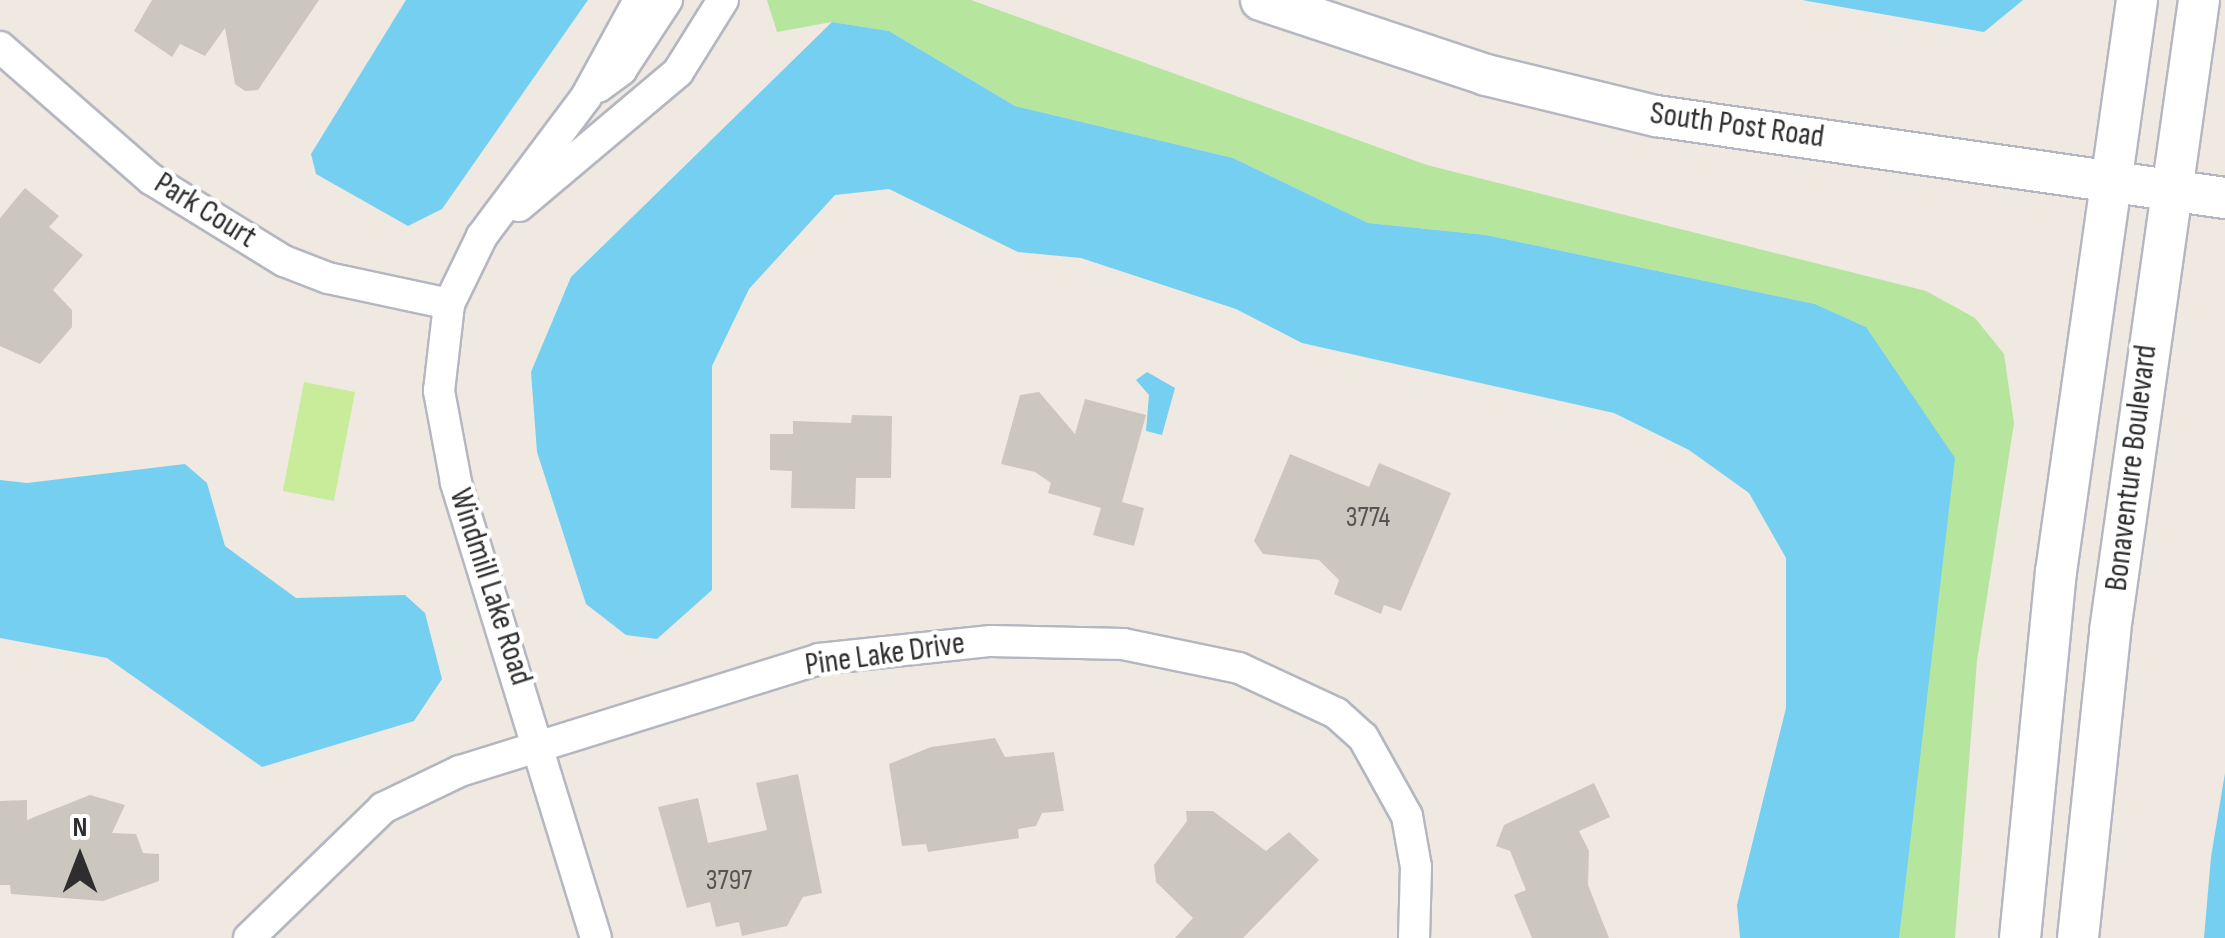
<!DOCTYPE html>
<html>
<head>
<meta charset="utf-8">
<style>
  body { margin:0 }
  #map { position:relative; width:2225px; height:938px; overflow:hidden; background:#efe9e1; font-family:"Sofia Sans Condensed",sans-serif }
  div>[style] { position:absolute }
  .green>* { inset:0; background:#b6e59e }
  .pitch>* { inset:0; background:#c9ec9a; transform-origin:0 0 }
  .water>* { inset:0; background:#75cff0 }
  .building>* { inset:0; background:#cbc7bf }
  .roads { filter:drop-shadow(2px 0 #b4b7c1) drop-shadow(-2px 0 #b4b7c1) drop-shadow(0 2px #b4b7c1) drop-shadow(0 -2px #b4b7c1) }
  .street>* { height:30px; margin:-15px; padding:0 15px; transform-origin:15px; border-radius:15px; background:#fff }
  .secondary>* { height:40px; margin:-20px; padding:0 20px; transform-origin:20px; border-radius:20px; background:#fff }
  span { translate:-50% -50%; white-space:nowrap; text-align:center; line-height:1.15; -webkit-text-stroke:9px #fff; paint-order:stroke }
  .number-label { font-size:28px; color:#555452 }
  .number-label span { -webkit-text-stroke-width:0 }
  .street-label { font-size:32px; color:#2e2e2e }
  .north { position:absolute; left:30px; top:808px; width:100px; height:100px; -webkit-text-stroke:8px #fff; paint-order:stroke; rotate:0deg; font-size:28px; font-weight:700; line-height:40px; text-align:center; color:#2e2e2e }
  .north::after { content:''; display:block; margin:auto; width:35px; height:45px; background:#2e2e2e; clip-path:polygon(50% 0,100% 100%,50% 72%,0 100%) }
</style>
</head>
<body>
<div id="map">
  <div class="green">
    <i style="clip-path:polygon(767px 0,971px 0,1427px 165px,1926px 291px,1975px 318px,2004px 354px,2014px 423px,1977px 661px,1955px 938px,1899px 938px,1866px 327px,1815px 304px,1486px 235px,1368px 223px,1233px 158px,1015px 106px,889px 31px,832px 22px,777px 32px)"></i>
  </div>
  <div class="pitch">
    <i style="left:304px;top:382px;width:52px;height:111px;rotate:11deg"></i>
  </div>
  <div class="water">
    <i style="clip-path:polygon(406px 0,588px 0,442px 209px,408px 226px,316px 174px,311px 154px)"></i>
    <i style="clip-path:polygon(1802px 0,2023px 0,1984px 32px)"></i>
    <i style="clip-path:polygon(832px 22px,889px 31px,1015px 106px,1233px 158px,1368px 223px,1486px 235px,1815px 304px,1866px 327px,1955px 458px,1899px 938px,1740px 938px,1737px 905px,1786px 708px,1786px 558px,1749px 493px,1689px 450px,1614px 413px,1302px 343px,1236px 309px,1081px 258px,1018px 252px,889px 189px,835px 195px,749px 289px,712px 366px,712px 590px,657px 639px,626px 635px,586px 604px,537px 452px,531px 372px,571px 277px)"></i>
    <i style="clip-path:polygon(1147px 372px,1175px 388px,1162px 435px,1146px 431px,1149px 395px,1136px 380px)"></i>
    <i style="clip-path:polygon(185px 464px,207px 483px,225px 546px,296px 598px,405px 595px,425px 613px,442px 679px,414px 721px,262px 767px,107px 658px,0 638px,0 480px,27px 483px)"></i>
    <i style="clip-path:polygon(2225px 773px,2225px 938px,2204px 938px,2211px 857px)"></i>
  </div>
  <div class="building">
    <i style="clip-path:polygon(152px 0,319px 0,258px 90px,245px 91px,235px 84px,225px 28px,205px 56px,180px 44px,172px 57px,134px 31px)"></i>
    <i style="clip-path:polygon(25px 188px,59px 216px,49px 227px,83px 255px,53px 290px,72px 310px,72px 327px,40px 364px,0 346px,0 218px)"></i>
    <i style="clip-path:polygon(1039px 392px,1075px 434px,1085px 399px,1146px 415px,1122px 502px,1144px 508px,1134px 546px,1093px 535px,1101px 508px,1048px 493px,1051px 483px,1035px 472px,1001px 464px,1020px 395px)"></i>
    <i style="clip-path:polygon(852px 415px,892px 416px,891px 478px,856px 478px,855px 509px,791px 508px,792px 471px,770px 470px,770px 434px,793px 434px,793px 421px,851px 423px)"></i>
    <i style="clip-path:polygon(1290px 454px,1369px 487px,1379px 463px,1451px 493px,1401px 611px,1384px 605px,1381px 614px,1334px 594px,1339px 580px,1319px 560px,1263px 554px,1254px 541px)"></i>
    <i style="clip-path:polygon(995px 738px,1005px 757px,1054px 752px,1064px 811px,1042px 813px,1036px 826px,1018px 829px,1019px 838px,928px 852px,926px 844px,902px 846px,889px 764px,931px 747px)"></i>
    <i style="clip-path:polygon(798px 774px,822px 893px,803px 897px,787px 926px,742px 936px,739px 922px,716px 927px,710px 902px,687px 908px,658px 807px,698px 798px,708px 843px,767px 830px,756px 783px)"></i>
    <i style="clip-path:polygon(1594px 783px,1610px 817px,1579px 831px,1589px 851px,1588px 885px,1609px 938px,1532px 938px,1514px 895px,1526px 890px,1510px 851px,1496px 846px,1504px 825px)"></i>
    <i style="clip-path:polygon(90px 795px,125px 805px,112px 833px,136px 834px,143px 853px,159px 854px,159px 881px,103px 901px,11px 894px,10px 885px,0 885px,0 801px,27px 800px,27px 820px)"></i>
    <i style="clip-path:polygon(1186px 811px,1213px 811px,1266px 851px,1289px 832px,1319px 860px,1243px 938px,1175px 938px,1193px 918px,1156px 882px,1154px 865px,1187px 821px)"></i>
  </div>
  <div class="roads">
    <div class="street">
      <i style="left:0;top:47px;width:201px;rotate:41.2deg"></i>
      <i style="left:151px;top:179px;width:156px;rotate:31.7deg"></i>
      <i style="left:284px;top:261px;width:47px;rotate:21.1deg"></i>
      <i style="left:328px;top:278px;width:124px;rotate:12.1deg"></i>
      <i style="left:598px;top:87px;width:29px;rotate:-36deg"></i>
      <i style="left:621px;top:70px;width:84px;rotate:-56.7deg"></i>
      <i style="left:519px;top:206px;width:208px;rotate:-40.1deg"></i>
      <i style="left:678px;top:72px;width:85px;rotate:-58deg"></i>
      <i style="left:249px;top:938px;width:187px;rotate:-44.1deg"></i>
      <i style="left:383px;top:808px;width:85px;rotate:-25.7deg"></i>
      <i style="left:460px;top:771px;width:376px;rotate:-17.3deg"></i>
      <i style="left:819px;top:659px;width:173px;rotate:-6deg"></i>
      <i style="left:991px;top:641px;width:132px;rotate:1.3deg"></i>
      <i style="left:1123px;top:644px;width:118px;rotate:11.7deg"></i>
      <i style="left:1239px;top:668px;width:107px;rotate:24.9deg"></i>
      <i style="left:1336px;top:713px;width:36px;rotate:42deg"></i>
      <i style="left:1363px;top:737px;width:90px;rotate:60.9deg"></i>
      <i style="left:1407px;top:816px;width:52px;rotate:80deg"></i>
      <i style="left:1416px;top:867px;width:71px;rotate:91.6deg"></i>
      <i style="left:596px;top:938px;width:477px;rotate:-107.1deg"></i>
      <i style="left:456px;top:482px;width:93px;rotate:-100.6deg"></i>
      <i style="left:439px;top:391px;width:88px;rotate:-83.4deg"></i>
      <i style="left:449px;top:304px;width:76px;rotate:-64.1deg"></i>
      <i style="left:482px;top:236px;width:174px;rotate:-53.2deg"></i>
      <i style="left:586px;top:97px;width:111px;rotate:-61.3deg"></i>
    </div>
    <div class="secondary">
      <i style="left:1261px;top:0;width:237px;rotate:18.4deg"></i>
      <i style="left:1486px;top:75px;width:175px;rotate:13.6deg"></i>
      <i style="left:1656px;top:116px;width:575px;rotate:8.2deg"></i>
      <i style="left:2020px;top:938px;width:368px;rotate:-84.4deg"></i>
      <i style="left:2056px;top:572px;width:578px;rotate:-81.94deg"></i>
      <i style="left:2078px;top:938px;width:309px;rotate:-84deg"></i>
      <i style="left:2110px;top:631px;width:637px;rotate:-81.97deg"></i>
    </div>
  </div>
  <div class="number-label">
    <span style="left:1368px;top:518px">3774</span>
    <span style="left:729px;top:881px">3797</span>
  </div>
  <div class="street-label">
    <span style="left:1737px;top:126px;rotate:8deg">South Post Road</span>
    <span style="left:205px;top:211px;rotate:32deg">Park Court</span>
    <span style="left:2132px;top:468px;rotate:-83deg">Bonaventure Boulevard</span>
    <span style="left:490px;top:587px;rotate:72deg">Windmill Lake Road</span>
    <span style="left:885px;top:655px;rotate:-8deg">Pine Lake Drive</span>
  </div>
  <div class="north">N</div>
</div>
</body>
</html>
